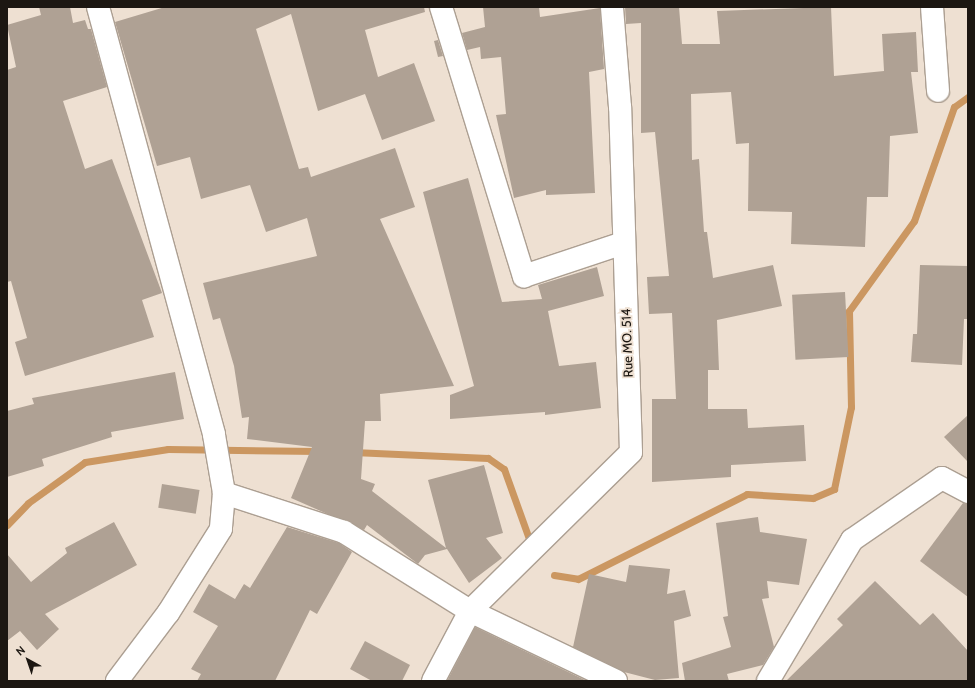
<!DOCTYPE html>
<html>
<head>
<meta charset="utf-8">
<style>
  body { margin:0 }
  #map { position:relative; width:975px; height:688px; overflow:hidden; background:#eee0d2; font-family:Cabin,sans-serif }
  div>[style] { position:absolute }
  .stream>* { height:7px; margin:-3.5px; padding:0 3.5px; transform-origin:3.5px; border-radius:3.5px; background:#cb9761 }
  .building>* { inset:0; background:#afa194; transform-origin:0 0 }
  .roads { filter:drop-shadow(1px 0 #ac9f92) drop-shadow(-1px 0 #ac9f92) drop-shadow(0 1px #ac9f92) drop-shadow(0 -1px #ac9f92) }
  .minor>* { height:22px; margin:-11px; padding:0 11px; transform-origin:11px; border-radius:11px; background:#fff }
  span { translate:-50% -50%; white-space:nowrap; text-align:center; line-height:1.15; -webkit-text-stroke:3.5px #eee0d2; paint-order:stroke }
  .street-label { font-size:13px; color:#1c1712 }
  .frame { position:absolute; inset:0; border:8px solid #1c1712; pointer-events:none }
  .north { position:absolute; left:8px; top:640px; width:40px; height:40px; -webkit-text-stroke:3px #eee0d2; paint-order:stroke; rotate:320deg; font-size:11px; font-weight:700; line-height:16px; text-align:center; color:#1c1712 }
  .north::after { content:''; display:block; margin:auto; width:14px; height:18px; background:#1c1712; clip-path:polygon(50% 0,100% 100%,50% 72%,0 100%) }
</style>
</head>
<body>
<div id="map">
  <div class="stream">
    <i style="left:353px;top:452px;width:135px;rotate:2.5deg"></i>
    <i style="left:488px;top:458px;width:19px;rotate:35deg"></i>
    <i style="left:504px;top:469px;width:74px;rotate:70.3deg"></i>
    <i style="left:7px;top:525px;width:30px;rotate:-46deg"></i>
    <i style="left:28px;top:503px;width:70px;rotate:-35.7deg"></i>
    <i style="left:85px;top:462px;width:84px;rotate:-8.9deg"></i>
    <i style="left:168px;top:449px;width:151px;rotate:0.8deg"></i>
    <i style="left:554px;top:575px;width:24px;rotate:9deg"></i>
    <i style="left:578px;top:579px;width:189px;rotate:-26.7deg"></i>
    <i style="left:747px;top:494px;width:66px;rotate:3.5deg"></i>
    <i style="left:813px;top:498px;width:23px;rotate:-23deg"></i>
    <i style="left:834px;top:489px;width:84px;rotate:-78.3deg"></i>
    <i style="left:851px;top:407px;width:96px;rotate:-91.2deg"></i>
    <i style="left:849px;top:311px;width:111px;rotate:-54.2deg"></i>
    <i style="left:914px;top:221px;width:121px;rotate:-70.7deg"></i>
    <i style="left:954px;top:107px;width:17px;rotate:-36deg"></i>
  </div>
  <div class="building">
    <i style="clip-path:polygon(39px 7px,70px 7px,73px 23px,85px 20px,88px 29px,91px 29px,107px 87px,63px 101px,85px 169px,112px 159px,162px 293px,142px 300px,154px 337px,25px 376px,15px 342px,27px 338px,11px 281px,7px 282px,7px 70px,16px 67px,7px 25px,41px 15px)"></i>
    <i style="clip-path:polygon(165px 7px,424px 7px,425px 12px,365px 30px,378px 77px,414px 63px,435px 121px,382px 140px,365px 94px,318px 111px,291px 14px,256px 29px,299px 169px,308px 167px,311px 177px,395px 148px,415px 207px,380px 219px,454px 386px,380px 394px,381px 421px,365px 421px,361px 479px,375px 484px,372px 491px,446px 548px,428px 480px,484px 465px,503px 533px,486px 538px,502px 558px,469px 583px,447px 549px,425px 555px,418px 564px,367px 525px,364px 530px,291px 498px,312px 447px,247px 439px,249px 417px,242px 418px,234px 366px,220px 318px,213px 320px,203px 283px,317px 256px,307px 218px,266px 232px,250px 185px,201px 199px,190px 157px,157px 166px,115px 22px)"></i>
    <i style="clip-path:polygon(483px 7px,539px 7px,540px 17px,600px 8px,604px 69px,589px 72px,595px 193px,546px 195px,546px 190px,514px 198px,496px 115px,506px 114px,501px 57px,481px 59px,480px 47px,467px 50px,462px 33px,485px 27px)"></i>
    <i style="clip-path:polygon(625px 7px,679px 7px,682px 44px,720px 44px,717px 11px,831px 7px,834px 76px,884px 71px,882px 34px,916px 32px,918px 72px,911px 72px,918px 133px,890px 136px,888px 197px,867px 197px,865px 247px,791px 244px,792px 212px,748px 211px,749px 143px,736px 144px,731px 92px,691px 94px,692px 160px,699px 159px,704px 232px,707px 232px,713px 278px,773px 265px,782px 306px,717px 320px,719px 370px,708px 370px,708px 409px,747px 409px,748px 428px,804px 425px,806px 461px,731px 465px,731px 477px,652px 482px,652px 399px,676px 399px,672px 313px,649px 314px,647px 277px,669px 276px,655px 132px,641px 133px,641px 23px,626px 24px)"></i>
    <i style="clip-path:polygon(438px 40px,443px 56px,438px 57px,434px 41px)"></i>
    <i style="clip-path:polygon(468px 178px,502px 302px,542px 299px,538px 285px,597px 267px,604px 296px,548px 311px,559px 366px,596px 362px,601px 408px,545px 415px,545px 412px,450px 419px,450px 395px,474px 386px,423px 192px)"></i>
    <i style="clip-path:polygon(920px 265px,968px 266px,968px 319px,964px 319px,962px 365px,911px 362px,913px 334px,917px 334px)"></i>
    <i style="left:845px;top:292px;width:65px;height:53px;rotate:87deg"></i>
    <i style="clip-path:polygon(175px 372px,184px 419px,111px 432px,112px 437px,42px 459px,44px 466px,7px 477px,7px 411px,34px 404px,32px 398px)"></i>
    <i style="clip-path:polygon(968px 415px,968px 462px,944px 437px)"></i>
    <i style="left:162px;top:484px;width:38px;height:24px;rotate:9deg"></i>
    <i style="clip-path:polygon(963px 503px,968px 504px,968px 597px,920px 561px)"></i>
    <i style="clip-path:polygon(758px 517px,760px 532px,807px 539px,799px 585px,767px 581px,769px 598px,762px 599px,774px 647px,763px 665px,727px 674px,729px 681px,685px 681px,682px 663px,731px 647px,723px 617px,728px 616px,716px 523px)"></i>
    <i style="clip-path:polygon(114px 522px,137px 565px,45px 614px,59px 629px,37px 650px,20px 631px,7px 641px,7px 554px,31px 582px,67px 553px,65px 548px)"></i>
    <i style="clip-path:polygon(287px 527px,339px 543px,352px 552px,317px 614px,310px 610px,275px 681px,197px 681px,201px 674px,191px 669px,218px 626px,193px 612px,209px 584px,235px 599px,244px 584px,250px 588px)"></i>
    <i style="clip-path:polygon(629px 565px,670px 569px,667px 594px,685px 590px,691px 616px,674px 621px,679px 678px,655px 680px,624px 672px,573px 647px,589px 574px,626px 582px)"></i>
    <i style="clip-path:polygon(875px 581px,920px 625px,933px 613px,968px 651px,968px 681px,786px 681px,843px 625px,837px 619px)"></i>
    <i style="clip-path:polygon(475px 627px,587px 681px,447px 681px)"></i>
    <i style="clip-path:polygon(365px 641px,410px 665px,402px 681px,372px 681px,350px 669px)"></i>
  </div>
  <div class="roads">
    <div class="minor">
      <i style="left:98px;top:7px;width:443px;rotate:74.8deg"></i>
      <i style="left:214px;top:435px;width:59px;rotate:80.2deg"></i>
      <i style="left:224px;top:493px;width:36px;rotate:95deg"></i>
      <i style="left:221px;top:529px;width:99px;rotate:122.2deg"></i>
      <i style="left:168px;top:613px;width:85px;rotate:126.9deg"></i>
      <i style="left:441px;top:7px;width:282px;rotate:72.9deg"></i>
      <i style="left:524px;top:276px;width:104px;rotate:-18.4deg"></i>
      <i style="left:932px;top:7px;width:84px;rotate:85.9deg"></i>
      <i style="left:224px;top:493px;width:126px;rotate:18deg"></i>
      <i style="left:344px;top:532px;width:149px;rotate:32.1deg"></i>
      <i style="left:470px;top:611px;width:162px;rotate:25.6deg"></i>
      <i style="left:433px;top:681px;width:79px;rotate:-62.1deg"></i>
      <i style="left:470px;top:611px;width:226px;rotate:-44.6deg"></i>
      <i style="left:631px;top:452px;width:345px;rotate:-91.8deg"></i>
      <i style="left:620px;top:107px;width:100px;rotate:-94.6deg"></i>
      <i style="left:768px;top:681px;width:164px;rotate:-59.2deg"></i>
      <i style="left:852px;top:540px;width:109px;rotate:-34.6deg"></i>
      <i style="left:942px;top:478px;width:30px;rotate:28deg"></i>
    </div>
  </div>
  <div class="street-label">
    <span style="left:627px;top:343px;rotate:-92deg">Rue MO. 514</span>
  </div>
  <div class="frame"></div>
  <div class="north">N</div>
</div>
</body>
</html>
